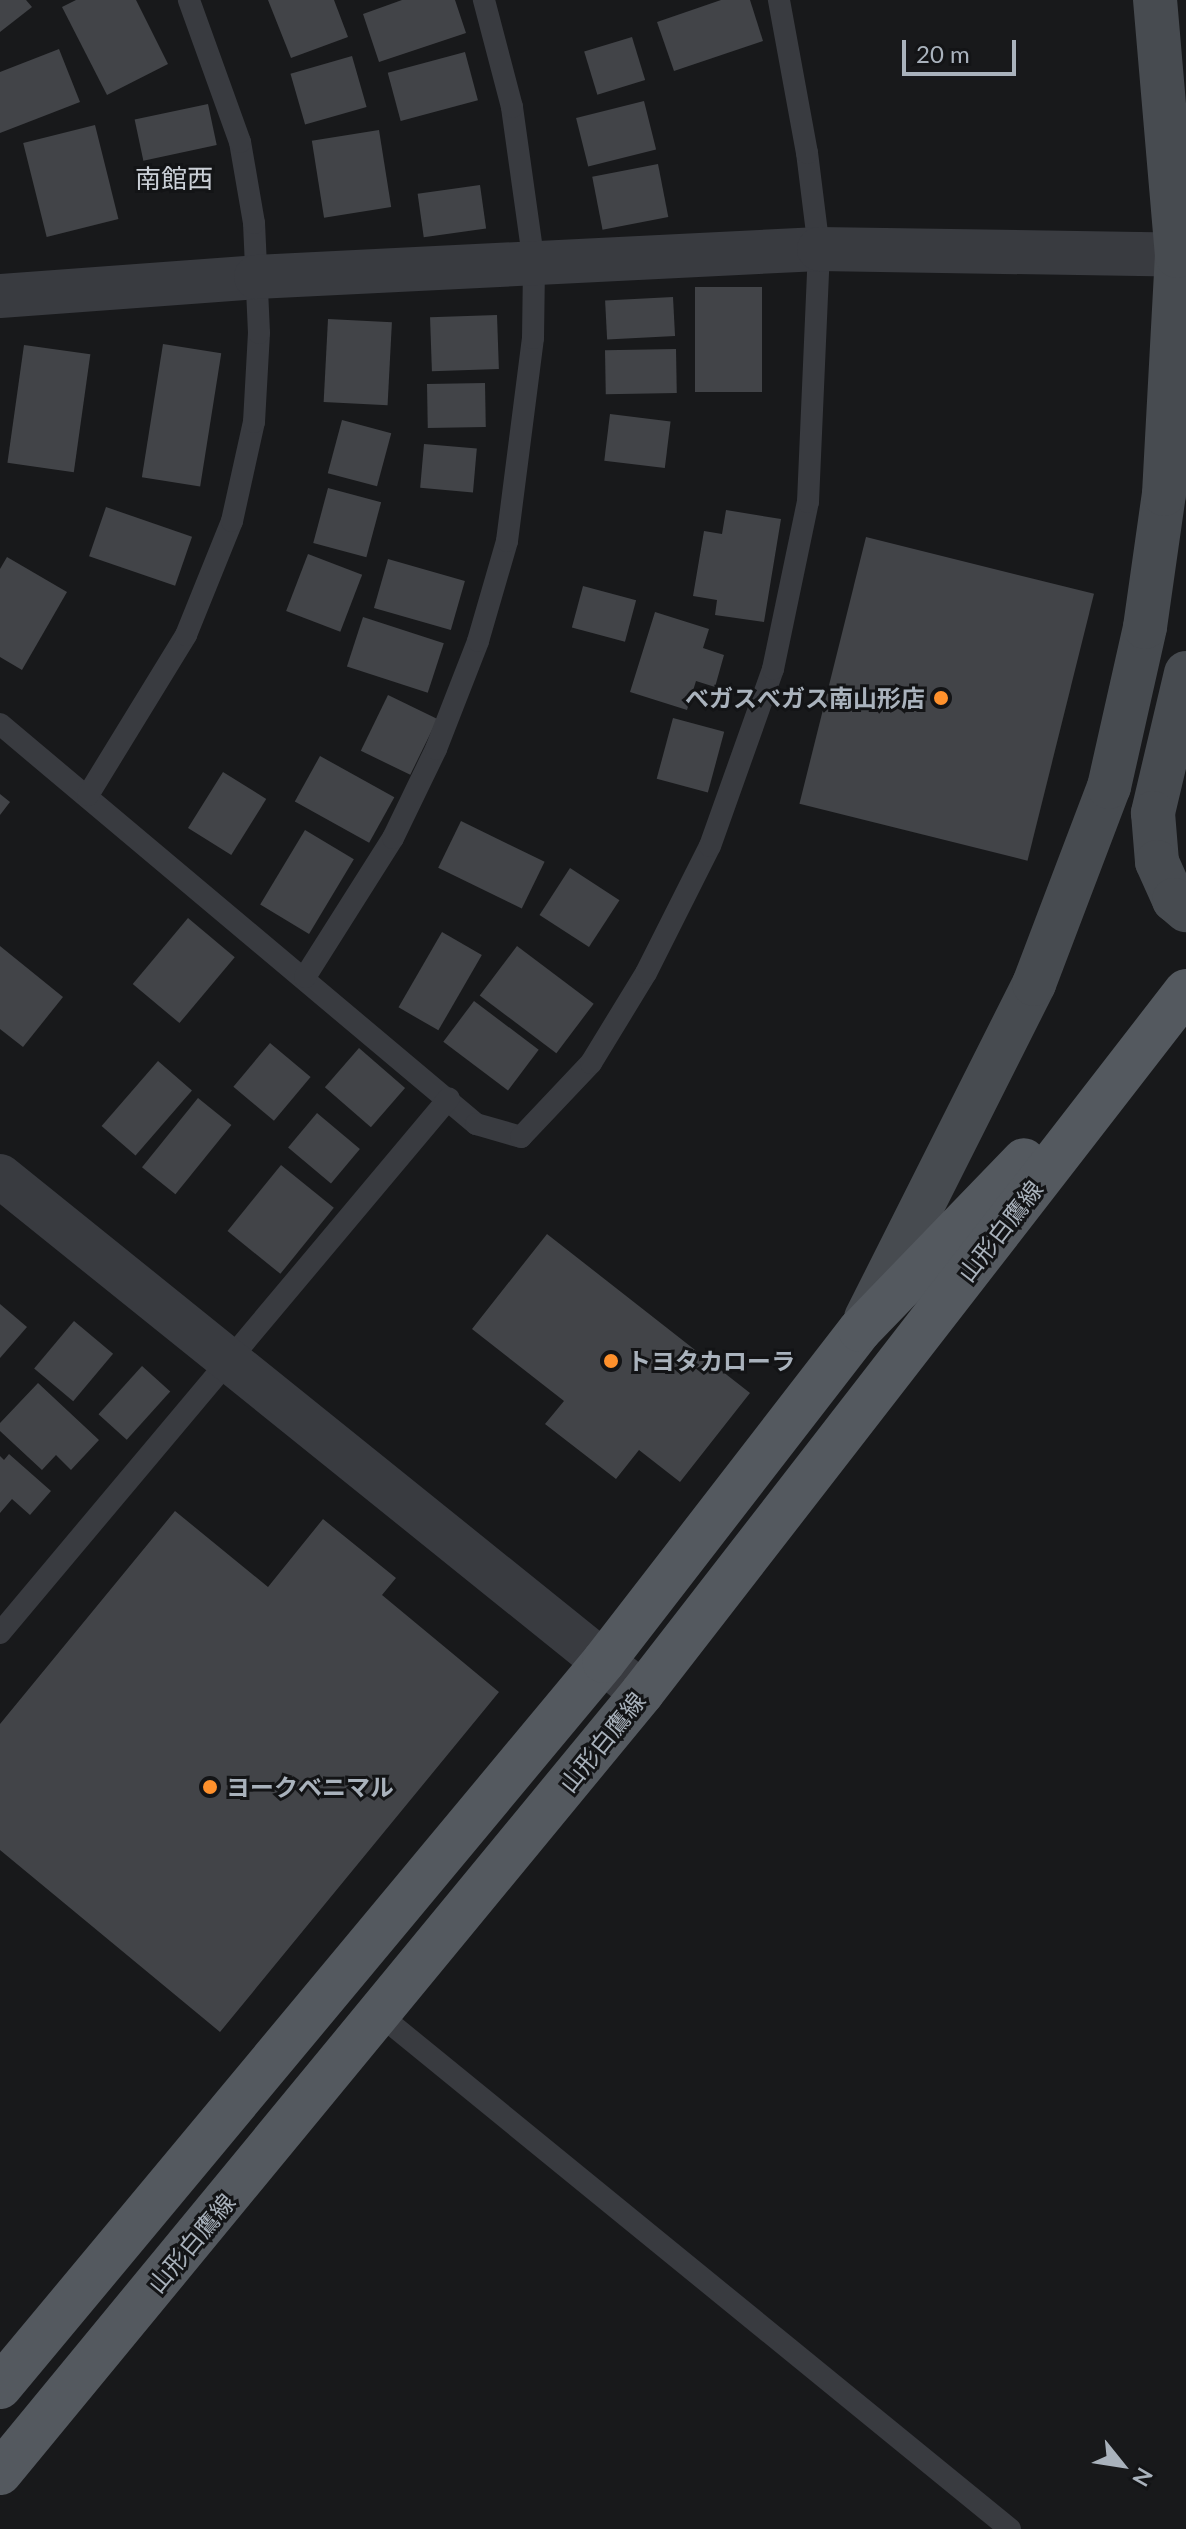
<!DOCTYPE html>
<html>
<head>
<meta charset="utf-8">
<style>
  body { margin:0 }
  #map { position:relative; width:1186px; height:2529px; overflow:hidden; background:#18191b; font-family:Lato,"Noto Sans JP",sans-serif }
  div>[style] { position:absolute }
  .building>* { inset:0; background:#424448; transform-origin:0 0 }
  .lane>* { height:22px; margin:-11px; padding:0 11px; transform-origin:11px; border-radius:11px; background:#393b40 }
  .street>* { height:44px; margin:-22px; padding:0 22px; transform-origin:22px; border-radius:22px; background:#393b40 }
  .secondary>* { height:44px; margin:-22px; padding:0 22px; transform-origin:22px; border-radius:22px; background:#474b50 }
  .primary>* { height:44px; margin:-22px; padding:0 22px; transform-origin:22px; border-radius:22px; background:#54595f }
  .dots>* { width:22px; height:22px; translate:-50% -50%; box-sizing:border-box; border:4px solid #131416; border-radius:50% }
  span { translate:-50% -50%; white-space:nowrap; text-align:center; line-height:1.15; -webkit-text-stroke:6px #131416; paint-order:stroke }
  .poi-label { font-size:24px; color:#a9b2bc; font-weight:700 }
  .right { translate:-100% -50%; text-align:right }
  .left { translate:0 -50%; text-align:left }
  .street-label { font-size:24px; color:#a9b2bc }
  .neighbourhood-label { font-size:26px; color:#cbd0d7 }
  .north { position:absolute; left:1082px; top:2425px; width:80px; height:80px; -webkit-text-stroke:6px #131416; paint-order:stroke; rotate:120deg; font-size:22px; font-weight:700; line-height:32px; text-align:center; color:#a9b2bc }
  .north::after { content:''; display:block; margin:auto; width:28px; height:36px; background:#a9b2bc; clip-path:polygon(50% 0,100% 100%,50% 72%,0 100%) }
  .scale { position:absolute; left:902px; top:40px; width:114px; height:36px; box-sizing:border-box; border:4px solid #a9b2bc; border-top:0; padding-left:10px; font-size:24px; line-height:28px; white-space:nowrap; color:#a9b2bc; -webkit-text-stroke:6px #131416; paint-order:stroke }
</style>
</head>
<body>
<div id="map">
  <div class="building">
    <i style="clip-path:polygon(0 0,26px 0,32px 7px,0 32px)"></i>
    <i style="clip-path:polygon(76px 0,136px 0,168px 64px,107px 95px,62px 7px)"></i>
    <i style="clip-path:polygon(268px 0,334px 0,348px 37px,291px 58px)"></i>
    <i style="clip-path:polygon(402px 0,455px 0,466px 33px,379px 62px,363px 14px)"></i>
    <i style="clip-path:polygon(721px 0,750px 0,763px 41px,674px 71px,657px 22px)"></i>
    <i style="left:632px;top:37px;width:45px;height:50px;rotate:73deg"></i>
    <i style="clip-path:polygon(59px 49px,80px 102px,0 133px,0 72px)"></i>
    <i style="left:465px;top:52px;width:50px;height:80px;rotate:75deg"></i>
    <i style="left:352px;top:56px;width:53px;height:64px;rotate:74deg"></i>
    <i style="left:644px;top:101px;width:50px;height:70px;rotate:76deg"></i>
    <i style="left:208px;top:104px;width:42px;height:75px;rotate:78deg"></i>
    <i style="left:95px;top:125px;width:97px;height:74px;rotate:76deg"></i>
    <i style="left:379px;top:130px;width:78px;height:68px;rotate:81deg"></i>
    <i style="left:658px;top:164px;width:54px;height:67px;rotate:79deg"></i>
    <i style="left:480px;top:185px;width:44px;height:63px;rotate:82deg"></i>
    <i style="left:695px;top:287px;width:67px;height:105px"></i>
    <i style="left:673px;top:297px;width:39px;height:68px;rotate:87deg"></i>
    <i style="left:497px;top:315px;width:54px;height:67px;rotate:88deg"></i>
    <i style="left:328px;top:319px;width:64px;height:83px;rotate:3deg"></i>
    <i style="left:163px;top:344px;width:59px;height:135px;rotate:9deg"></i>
    <i style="left:24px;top:345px;width:67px;height:119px;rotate:8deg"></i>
    <i style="left:676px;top:349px;width:44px;height:71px;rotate:89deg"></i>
    <i style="left:485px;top:383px;width:44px;height:58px;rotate:89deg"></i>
    <i style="left:610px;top:414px;width:61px;height:47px;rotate:7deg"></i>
    <i style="left:342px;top:420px;width:51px;height:55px;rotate:15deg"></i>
    <i style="left:424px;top:444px;width:53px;height:44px;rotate:5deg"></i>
    <i style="left:328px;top:488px;width:55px;height:57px;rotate:15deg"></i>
    <i style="left:106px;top:507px;width:91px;height:52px;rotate:19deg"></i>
    <i style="clip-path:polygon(726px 510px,781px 519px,764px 622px,715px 615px,717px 600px,693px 596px,704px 531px,722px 534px)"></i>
    <i style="left:866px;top:537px;width:235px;height:275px;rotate:14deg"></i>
    <i style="left:308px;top:554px;width:58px;height:61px;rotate:21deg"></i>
    <i style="clip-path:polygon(7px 557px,67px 592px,22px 670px,0 657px,0 569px)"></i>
    <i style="left:388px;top:559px;width:80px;height:51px;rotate:16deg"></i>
    <i style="left:583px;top:586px;width:55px;height:43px;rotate:15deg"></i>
    <i style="clip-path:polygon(655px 612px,709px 629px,703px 648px,724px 655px,715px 687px,696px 681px,687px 710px,630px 692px)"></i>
    <i style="left:363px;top:617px;width:85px;height:52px;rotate:18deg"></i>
    <i style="left:388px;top:695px;width:55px;height:62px;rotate:26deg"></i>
    <i style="left:673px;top:718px;width:53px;height:63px;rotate:15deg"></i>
    <i style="left:320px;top:756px;width:85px;height:52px;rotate:29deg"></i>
    <i style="left:223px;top:772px;width:51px;height:66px;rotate:32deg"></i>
    <i style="clip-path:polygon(0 794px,10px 802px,0 815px)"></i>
    <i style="left:461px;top:821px;width:93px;height:52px;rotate:26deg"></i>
    <i style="left:305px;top:830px;width:57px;height:87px;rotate:31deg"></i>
    <i style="left:570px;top:868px;width:59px;height:56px;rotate:33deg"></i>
    <i style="left:188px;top:918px;width:61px;height:86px;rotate:40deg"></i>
    <i style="left:442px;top:932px;width:46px;height:87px;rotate:30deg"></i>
    <i style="clip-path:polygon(0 946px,63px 997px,23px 1047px,0 1029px)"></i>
    <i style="left:517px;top:946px;width:96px;height:62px;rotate:37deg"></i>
    <i style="left:474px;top:1001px;width:81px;height:51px;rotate:37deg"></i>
    <i style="left:270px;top:1043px;width:53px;height:57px;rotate:40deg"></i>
    <i style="left:359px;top:1048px;width:61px;height:52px;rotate:41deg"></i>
    <i style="left:158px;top:1061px;width:45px;height:86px;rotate:41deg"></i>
    <i style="left:198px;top:1098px;width:43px;height:89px;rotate:39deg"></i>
    <i style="left:317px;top:1113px;width:56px;height:45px;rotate:40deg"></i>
    <i style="left:281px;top:1165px;width:68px;height:85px;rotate:39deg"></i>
    <i style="clip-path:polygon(547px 1234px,750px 1393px,680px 1482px,639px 1450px,616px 1479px,545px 1424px,564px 1401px,472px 1329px)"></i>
    <i style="clip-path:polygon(0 1304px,27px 1327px,0 1358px)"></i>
    <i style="left:74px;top:1321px;width:51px;height:62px;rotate:40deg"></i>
    <i style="left:142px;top:1366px;width:38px;height:65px;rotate:42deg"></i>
    <i style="clip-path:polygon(38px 1383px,99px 1440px,71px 1470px,56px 1455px,42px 1470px,0 1431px,0 1423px)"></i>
    <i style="clip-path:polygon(9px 1454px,51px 1491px,30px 1515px,12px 1499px,0 1513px,0 1456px,4px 1460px)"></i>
    <i style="clip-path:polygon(175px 1511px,268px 1587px,323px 1519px,396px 1578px,382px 1595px,499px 1692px,220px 2032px,0 1850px,0 1724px)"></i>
  </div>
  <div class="lane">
    <i style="left:0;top:724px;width:622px;rotate:40.04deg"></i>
    <i style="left:476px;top:1124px;width:47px;rotate:16.1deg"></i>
    <i style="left:521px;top:1137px;width:102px;rotate:-46.6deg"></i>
    <i style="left:591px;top:1063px;width:105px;rotate:-58.6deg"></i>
    <i style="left:646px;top:973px;width:142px;rotate:-63.3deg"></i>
    <i style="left:710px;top:846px;width:188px;rotate:-70.4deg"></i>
    <i style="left:773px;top:669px;width:171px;rotate:-78.2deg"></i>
    <i style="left:808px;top:502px;width:253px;rotate:-87.5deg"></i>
    <i style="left:819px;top:249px;width:97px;rotate:-97.1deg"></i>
    <i style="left:807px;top:153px;width:156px;rotate:-100.4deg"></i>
    <i style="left:88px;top:795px;width:188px;rotate:-58.5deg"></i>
    <i style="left:186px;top:635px;width:123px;rotate:-68deg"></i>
    <i style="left:232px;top:521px;width:101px;rotate:-77.5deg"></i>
    <i style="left:254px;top:422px;width:89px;rotate:-86.8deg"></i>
    <i style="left:259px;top:333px;width:110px;rotate:-92.6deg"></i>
    <i style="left:254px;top:223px;width:82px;rotate:-99.8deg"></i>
    <i style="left:240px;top:142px;width:151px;rotate:-109.8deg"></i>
    <i style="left:305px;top:977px;width:165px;rotate:-57.7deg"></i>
    <i style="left:393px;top:838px;width:99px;rotate:-64.2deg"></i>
    <i style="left:436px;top:749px;width:116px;rotate:-68.7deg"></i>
    <i style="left:478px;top:641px;width:104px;rotate:-73.8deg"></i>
    <i style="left:507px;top:541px;width:205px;rotate:-82.7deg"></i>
    <i style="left:533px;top:338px;width:74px;rotate:-89.2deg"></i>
    <i style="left:534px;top:264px;width:159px;rotate:-98deg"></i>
    <i style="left:512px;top:107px;width:111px;rotate:-104.7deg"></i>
    <i style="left:0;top:1633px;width:698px;rotate:-49.99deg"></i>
    <i style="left:380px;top:2015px;width:813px;rotate:39.21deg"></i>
  </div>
  <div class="street">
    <i style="left:0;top:296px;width:257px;rotate:-4.2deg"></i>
    <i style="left:256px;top:277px;width:564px;rotate:-2.85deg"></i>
    <i style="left:819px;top:249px;width:367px;rotate:0.9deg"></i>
    <i style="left:0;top:1176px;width:824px;rotate:38.84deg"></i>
  </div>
  <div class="secondary">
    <i style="left:1186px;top:673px;width:144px;rotate:103.3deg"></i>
    <i style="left:1153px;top:813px;width:49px;rotate:85.3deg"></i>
    <i style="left:1157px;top:862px;width:42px;rotate:65.9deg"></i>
    <i style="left:1174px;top:900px;width:16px;rotate:40deg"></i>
    <i style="left:866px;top:1318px;width:374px;rotate:-63.3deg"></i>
    <i style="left:1034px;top:984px;width:211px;rotate:-69.2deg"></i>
    <i style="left:1109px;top:787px;width:164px;rotate:-77.3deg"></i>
    <i style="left:1145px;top:627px;width:134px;rotate:-81.9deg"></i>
    <i style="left:1164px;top:494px;width:238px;rotate:-86.9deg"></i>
    <i style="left:1177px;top:256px;width:257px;rotate:-94.9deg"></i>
  </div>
  <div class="primary">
    <i style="left:0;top:2387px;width:944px;rotate:-50.24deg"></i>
    <i style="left:604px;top:1661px;width:418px;rotate:-52.3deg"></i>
    <i style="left:860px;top:1330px;width:236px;rotate:-46deg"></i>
    <i style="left:0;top:2473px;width:1010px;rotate:-50.54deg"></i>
    <i style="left:642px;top:1693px;width:888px;rotate:-52.23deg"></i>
  </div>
  <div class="dots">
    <i style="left:941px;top:698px;background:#ff912c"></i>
    <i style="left:611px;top:1361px;background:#ff912c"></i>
    <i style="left:210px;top:1787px;background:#ff912c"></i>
  </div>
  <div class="poi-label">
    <span class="right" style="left:925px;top:698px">べガスべガス南山形店</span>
    <span class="left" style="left:627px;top:1361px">トヨタカローラ</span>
    <span class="left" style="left:226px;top:1787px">ヨークベニマル</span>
  </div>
  <div class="street-label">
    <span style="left:1000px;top:1231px;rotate:-52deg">山形白鷹線</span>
    <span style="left:602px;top:1742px;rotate:-51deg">山形白鷹線</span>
    <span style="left:191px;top:2243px;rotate:-50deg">山形白鷹線</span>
  </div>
  <div class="neighbourhood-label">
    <span style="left:174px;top:179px">南館西</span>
  </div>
  <div class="north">N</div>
  <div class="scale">20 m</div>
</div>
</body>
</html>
